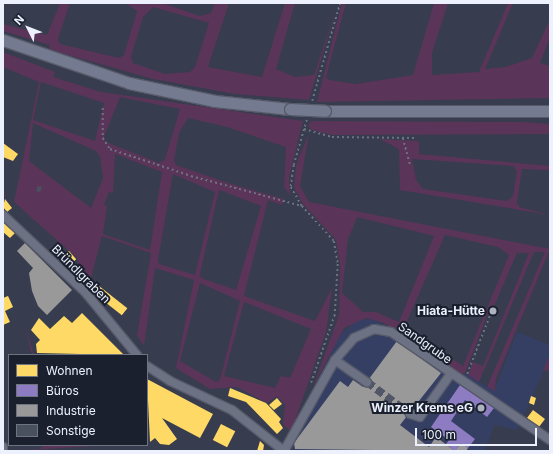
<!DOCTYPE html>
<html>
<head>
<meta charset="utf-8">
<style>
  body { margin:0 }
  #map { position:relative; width:553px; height:454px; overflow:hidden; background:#373c4e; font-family:Inter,sans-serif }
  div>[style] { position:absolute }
  .built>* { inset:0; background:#353f63 }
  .green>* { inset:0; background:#5a3559 }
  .homes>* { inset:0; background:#ffd966; transform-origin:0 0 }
  .offices>* { inset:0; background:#8e7cc3 }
  .industry>* { inset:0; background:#999 }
  .building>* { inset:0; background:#4a515e; transform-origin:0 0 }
  .minor-tunnel>* { height:8px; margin-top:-4px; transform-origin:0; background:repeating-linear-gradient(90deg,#525768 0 8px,transparent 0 12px) }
  .path>* { height:1.5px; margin-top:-0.75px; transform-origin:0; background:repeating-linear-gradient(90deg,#6d7280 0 2px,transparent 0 5px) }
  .roads { filter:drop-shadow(1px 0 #565a68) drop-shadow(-1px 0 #565a68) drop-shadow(0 1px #565a68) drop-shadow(0 -1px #565a68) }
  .minor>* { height:8px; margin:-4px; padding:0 4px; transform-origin:4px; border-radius:4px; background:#6c7183 }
  .major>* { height:11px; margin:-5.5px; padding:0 5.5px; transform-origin:5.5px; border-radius:5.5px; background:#747a8f }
  .bridges { filter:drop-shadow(1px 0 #565a68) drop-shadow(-1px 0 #565a68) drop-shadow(0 1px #565a68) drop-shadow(0 -1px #565a68) }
  .major-bridge>* { height:11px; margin:-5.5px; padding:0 5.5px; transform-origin:5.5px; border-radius:5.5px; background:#747a8f }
  .dots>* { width:11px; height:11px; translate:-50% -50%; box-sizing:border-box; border:2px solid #1b202e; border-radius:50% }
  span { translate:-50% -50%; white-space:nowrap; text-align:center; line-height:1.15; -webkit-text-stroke:4px #1b202e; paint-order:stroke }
  .street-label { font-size:12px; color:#edf1fe }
  .poi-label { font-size:12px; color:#edf1fe; font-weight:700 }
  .right { translate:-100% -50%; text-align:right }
  .frame { position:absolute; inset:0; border:4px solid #edf1fe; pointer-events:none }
  .legend { position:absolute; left:8px; top:354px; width:140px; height:92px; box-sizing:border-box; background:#1b202e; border:1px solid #6f7481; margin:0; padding:5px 7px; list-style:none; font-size:12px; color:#edf1fe }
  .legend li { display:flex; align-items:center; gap:8px; height:20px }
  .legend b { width:20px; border:1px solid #6f7481 }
  .north { position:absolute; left:8px; top:8px; width:40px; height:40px; -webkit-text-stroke:3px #1b202e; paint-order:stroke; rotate:312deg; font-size:11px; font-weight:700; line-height:16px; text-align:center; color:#edf1fe }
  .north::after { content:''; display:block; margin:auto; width:14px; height:18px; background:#edf1fe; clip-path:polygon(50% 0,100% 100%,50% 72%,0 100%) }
  .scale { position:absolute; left:415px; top:428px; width:122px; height:18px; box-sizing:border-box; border:2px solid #edf1fe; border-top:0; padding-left:5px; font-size:12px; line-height:14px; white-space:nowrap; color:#edf1fe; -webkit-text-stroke:3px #1b202e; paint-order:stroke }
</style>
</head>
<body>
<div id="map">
  <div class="built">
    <i style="clip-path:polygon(375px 319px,461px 375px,465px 373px,494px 391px,517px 332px,550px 345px,550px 358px,517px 430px,494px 425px,485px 451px,293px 451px,291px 432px,340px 335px,358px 320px)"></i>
  </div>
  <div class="green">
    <i style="clip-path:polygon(evenodd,60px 3px,70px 3px,58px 39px,60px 44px,119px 58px,124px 55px,137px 11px,126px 3px,162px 3px,200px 16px,211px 13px,215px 3px,229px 3px,208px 67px,262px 77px,285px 3px,295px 3px,276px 69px,295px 77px,314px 75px,338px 3px,309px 100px,235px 94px,153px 79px,61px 53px,49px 49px,50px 45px,3px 31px,3px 24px,47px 35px,60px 3px,153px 7px,209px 23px,195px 67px,190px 72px,165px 74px,133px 63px,131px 57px,143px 17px,153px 7px)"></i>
    <i style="clip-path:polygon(342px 3px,346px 3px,326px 77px,329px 80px,356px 84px,413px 75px,434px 3px,448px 3px,432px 53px,432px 75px,479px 72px,508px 3px,513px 3px,485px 69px,506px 67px,532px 58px,550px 19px,550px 37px,540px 63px,550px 66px,550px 98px,317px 102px)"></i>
    <i style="clip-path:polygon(evenodd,3px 52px,55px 72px,53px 77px,101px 92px,303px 121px,289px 177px,290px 195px,284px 187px,286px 147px,227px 127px,188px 118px,179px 133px,174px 160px,176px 165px,228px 183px,284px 199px,282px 205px,268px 200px,244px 296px,315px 321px,332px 288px,326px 332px,291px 432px,283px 424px,285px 405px,277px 396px,267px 403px,237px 387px,210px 389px,176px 368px,194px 280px,155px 268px,144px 346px,137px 335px,151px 253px,102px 236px,91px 278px,80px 269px,77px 258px,14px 202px,39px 82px,3px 67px,3px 52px,41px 82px,104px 103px,95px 141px,33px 120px,41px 82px,3px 52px,120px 97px,180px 109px,165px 159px,159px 163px,106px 142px,104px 137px,120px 97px,3px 52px,33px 123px,96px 151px,100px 157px,103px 178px,91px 208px,29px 161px,33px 123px,3px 52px,115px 154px,162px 172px,150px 250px,103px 234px,107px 206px,104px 205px,109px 192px,113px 193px,115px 154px,3px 52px,173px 174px,215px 192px,195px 275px,159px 264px,158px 260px,173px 174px,3px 52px,219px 190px,261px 206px,236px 290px,201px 278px,200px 274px,219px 190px,3px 52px,200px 283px,240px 301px,220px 380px,216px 382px,180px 361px,200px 283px,3px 52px,244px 302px,311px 329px,290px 378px,281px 376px,275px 388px,224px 376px,244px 302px)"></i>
    <i style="clip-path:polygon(311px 121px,523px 122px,550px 124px,550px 134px,332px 135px,312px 130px,308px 126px)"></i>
    <i style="clip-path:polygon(evenodd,309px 133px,300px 186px,309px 202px,550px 249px,496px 379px,495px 391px,487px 387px,545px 252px,534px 252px,479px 382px,468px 375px,473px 362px,483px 366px,529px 253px,517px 253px,494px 306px,491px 305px,465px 373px,461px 375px,384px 323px,366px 318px,344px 328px,313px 387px,339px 315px,340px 264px,336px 240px,303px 204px,294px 187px,296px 165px,309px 133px,357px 217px,434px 236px,399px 322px,376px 312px,363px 312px,342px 293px,348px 239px,357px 217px,309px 133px,445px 235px,498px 247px,509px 255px,463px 366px,404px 328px,445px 235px)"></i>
    <i style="clip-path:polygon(evenodd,380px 139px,419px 141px,419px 154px,550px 166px,550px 170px,522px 169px,517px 202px,519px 207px,550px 215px,400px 190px,399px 149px,380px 139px,412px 159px,513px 166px,517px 171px,513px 196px,507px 201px,423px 189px,416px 180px,412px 159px)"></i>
    <i style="clip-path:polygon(23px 322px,32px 348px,34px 355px,32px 355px)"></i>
    <i style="clip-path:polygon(548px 358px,550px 358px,550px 371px,543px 370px)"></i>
    <i style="clip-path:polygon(45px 445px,54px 446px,111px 445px,14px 451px,39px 449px)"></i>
  </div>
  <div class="homes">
    <i style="clip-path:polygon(3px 143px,18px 154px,13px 161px,3px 157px)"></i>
    <i style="clip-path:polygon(5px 199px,12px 208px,7px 212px,3px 207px)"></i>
    <i style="clip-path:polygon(3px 222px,15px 233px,10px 238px,3px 232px)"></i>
    <i style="left:69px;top:251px;width:11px;height:11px;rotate:49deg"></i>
    <i style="left:99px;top:286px;width:36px;height:9px;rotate:38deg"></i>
    <i style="clip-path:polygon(8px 296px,13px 307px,5px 311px,10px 322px,3px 325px,3px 298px)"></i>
    <i style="clip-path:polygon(82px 313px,124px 355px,37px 353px,36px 344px,40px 340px,31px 330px,39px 318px,50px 329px,64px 316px,72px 323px)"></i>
    <i style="clip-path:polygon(147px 379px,213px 414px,200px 438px,162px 418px,177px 439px,169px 445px,160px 444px,155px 438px,150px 442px)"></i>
    <i style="clip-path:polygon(230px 388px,266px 403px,281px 419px,279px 422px,283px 428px,277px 434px,246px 402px,228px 396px)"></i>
    <i style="clip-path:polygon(531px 396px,536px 398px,534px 405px,529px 403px)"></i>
    <i style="clip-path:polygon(277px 398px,282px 404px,274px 410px,269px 405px)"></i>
    <i style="left:533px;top:410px;width:15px;height:10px;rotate:37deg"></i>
    <i style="left:221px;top:424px;width:16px;height:18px;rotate:27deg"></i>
    <i style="clip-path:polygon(260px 441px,264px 445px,263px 451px,257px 451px)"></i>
  </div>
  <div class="offices">
    <i style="clip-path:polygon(460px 385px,494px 408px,487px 417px,465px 400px,451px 421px,475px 439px,468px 448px,461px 443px,455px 451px,446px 444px,449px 440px,431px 427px)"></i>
  </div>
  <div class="industry">
    <i style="clip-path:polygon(25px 243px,72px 290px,47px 315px,38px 306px,32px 291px,29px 273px,33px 268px,17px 251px)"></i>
    <i style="clip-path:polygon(397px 341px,441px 373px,400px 425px,429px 447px,436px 437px,455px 451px,295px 449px,294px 443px,340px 381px,348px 387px,353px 380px,363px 387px)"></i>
    <i style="clip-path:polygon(461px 443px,468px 448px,466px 451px,455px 451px)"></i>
  </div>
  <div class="building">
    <i style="clip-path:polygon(38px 186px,42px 187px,40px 192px,36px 191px)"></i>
    <i style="left:491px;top:307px;width:8px;height:5px;rotate:23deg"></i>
  </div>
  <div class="minor-tunnel">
    <i style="left:367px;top:382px;width:54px;rotate:36.7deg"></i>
  </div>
  <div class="path">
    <i style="left:149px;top:3px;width:9px"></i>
    <i style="left:312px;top:101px;width:102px;rotate:-74.1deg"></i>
    <i style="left:103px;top:108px;width:30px;rotate:90deg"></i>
    <i style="left:103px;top:138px;width:13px;rotate:58deg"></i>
    <i style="left:110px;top:149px;width:85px;rotate:18.4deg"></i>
    <i style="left:191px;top:176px;width:115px;rotate:15.1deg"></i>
    <i style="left:307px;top:120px;width:47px;rotate:106.1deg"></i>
    <i style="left:294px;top:165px;width:22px;rotate:98deg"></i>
    <i style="left:291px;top:187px;width:22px;rotate:60deg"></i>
    <i style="left:302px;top:206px;width:47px;rotate:47.6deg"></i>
    <i style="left:334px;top:241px;width:23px;rotate:80deg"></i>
    <i style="left:338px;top:264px;width:51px;rotate:93.4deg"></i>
    <i style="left:335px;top:315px;width:73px;rotate:109.2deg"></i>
    <i style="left:304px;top:129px;width:29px;rotate:16deg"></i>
    <i style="left:332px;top:137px;width:85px;rotate:0.7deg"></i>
    <i style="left:403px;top:138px;width:27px;rotate:75deg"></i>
    <i style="left:467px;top:374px;width:63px;rotate:-68.7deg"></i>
  </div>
  <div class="roads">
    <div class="minor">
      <i style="left:3px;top:215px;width:112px;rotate:43.2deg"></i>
      <i style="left:85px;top:292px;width:82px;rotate:50.5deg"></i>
      <i style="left:335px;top:360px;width:39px;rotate:35deg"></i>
      <i style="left:147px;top:366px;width:27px;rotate:33deg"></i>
      <i style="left:170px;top:381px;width:68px;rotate:25.1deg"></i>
      <i style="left:232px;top:410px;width:66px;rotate:38.3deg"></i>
      <i style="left:410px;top:414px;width:10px;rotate:17deg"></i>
      <i style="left:420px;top:417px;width:52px;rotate:-54.5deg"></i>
      <i style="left:3px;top:447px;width:4px;rotate:90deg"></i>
      <i style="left:284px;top:451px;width:104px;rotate:-60.7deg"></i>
      <i style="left:335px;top:360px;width:29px;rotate:-49deg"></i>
      <i style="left:354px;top:338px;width:22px;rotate:-24deg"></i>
      <i style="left:374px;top:329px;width:17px;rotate:10deg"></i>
      <i style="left:391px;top:332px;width:192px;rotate:34.2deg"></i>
    </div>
    <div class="major">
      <i style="left:3px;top:40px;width:133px;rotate:18.8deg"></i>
      <i style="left:129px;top:83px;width:88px;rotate:11.8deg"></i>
      <i style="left:215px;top:101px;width:75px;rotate:6.1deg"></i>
      <i style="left:325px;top:111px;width:225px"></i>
    </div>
  </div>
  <div class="bridges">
    <div class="major-bridge">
      <i style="left:290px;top:109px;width:35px;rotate:3deg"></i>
    </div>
  </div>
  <div class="dots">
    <i style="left:493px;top:311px;background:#adb2c0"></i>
    <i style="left:481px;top:408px;background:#adb2c0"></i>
  </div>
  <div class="street-label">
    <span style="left:81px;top:274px;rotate:45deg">Bründlgraben</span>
    <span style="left:425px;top:343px;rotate:35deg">Sandgrube</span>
  </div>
  <div class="poi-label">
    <span class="right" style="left:485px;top:311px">Hiata-Hütte</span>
    <span class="right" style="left:473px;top:408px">Winzer Krems eG</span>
  </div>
  <div class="frame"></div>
  <ul class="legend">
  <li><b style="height:11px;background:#ffd966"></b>Wohnen</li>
  <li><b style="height:11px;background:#8e7cc3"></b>Büros</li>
  <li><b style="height:11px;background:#999"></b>Industrie</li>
  <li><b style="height:11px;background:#4a515e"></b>Sonstige</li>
  </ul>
  <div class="north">N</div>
  <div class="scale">100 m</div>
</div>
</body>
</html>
